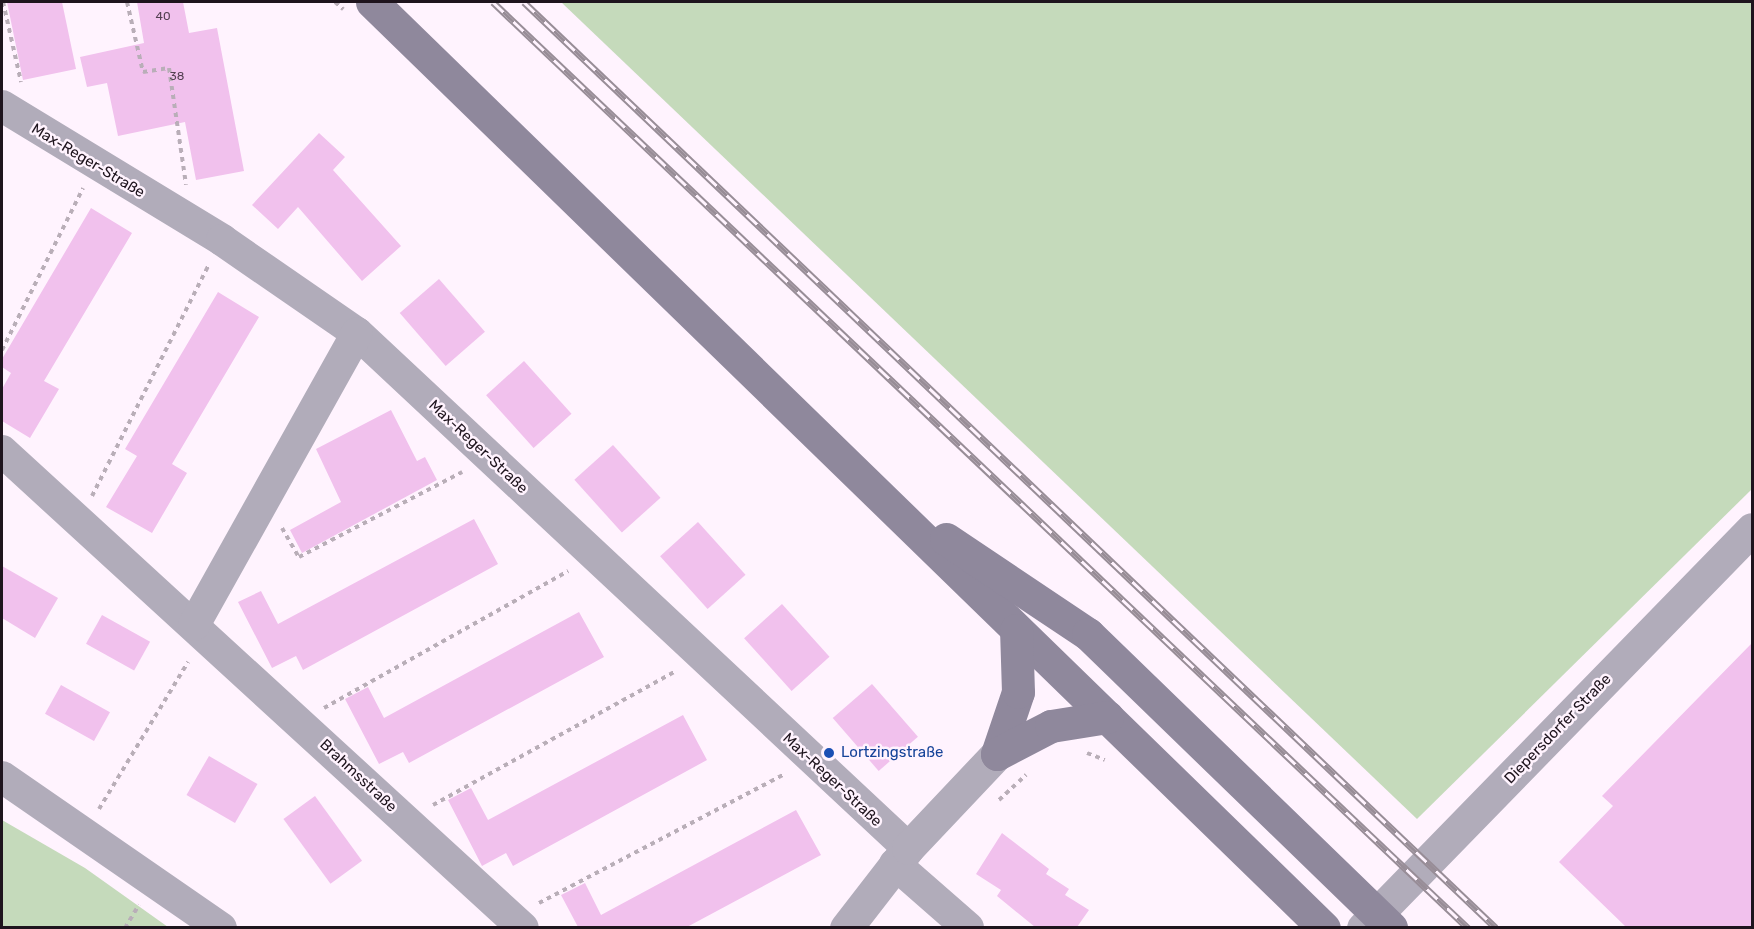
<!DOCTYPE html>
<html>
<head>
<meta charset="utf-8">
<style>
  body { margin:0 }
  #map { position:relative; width:1754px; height:929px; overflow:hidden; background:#fff3fe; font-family:Rubik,sans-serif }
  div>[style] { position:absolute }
  .green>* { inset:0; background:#c5dabb }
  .building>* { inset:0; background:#f1c1ed; transform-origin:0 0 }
  .path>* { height:4px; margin-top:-2px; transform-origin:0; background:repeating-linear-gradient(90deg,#b9aeb8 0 4.5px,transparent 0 9px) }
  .minor>* { height:32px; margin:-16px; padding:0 16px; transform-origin:16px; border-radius:16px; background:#b1acba }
  .tertiary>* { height:33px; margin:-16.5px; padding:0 16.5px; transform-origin:16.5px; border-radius:16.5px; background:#b1acba }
  .secondary>* { height:33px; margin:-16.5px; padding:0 16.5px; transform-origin:16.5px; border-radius:16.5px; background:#8f889c }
  .rail>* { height:7px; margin-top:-3.5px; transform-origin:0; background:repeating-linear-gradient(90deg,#fff3fe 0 14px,#988d97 0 28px); box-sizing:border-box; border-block:2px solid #988d97 }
  .dots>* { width:16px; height:16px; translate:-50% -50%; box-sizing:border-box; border:3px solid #fff3fe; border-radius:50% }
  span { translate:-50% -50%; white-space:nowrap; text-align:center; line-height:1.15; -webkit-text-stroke:5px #fff3fe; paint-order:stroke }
  .number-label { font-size:12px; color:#533f51 }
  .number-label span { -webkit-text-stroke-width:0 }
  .street-label { font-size:15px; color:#1e141d }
  .transit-label { font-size:15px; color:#164399 }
  .left { translate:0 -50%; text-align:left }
  .frame { position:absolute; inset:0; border:3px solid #1e141d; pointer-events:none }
</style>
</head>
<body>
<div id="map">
  <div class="green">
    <i style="clip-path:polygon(561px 2px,1752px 2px,1752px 489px,1417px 819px)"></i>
    <i style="clip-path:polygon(2px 820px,85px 868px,168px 927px,2px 927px)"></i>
  </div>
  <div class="building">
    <i style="clip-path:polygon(7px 2px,62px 2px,76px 69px,23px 80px)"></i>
    <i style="clip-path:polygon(137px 2px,183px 2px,189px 33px,217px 28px,244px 171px,196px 180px,185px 122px,118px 136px,107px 83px,87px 87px,80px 57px,144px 43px)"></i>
    <i style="clip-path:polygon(319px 133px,345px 157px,333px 170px,401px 246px,362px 281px,298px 207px,278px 229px,252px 205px)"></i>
    <i style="clip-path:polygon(91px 208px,132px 233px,44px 381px,59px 389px,30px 438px,2px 421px,2px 389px,11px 373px,2px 367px,2px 359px)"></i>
    <i style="left:439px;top:279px;width:70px;height:52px;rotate:49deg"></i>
    <i style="clip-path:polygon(218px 292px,259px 317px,172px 464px,187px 473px,152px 533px,106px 507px,137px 456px,125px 449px)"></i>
    <i style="left:524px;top:361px;width:71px;height:51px;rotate:48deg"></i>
    <i style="clip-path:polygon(391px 410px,417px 461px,425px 457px,437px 480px,302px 553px,290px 530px,341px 502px,316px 449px)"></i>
    <i style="left:613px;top:445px;width:71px;height:52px;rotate:48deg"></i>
    <i style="clip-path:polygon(474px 519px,498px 564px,303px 670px,296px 656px,272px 668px,238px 602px,261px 591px,278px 624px)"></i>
    <i style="left:698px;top:522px;width:71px;height:51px;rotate:48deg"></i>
    <i style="clip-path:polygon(2px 566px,58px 598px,35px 638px,2px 618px)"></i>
    <i style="left:782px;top:604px;width:71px;height:51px;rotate:48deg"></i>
    <i style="clip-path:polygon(579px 612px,604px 657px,409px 763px,403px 752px,379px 764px,345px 699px,368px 687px,384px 718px)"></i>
    <i style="left:102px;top:615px;width:55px;height:33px;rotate:29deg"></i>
    <i style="clip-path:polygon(1752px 643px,1752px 927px,1626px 927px,1559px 862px,1613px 806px,1602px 796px)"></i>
    <i style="left:872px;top:684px;width:70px;height:52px;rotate:49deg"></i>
    <i style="left:61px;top:685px;width:56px;height:33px;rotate:29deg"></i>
    <i style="clip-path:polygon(683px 715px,707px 760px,513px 866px,506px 853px,482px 866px,448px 800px,471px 788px,488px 820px)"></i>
    <i style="left:209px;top:756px;width:56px;height:45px;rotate:30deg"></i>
    <i style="left:315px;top:796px;width:80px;height:39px;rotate:54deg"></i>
    <i style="clip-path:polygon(796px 810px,821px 855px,687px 927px,578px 927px,561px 895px,585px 883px,601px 915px)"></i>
    <i style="clip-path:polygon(1002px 833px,1049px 869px,1046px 874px,1069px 889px,1065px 895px,1089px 910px,1077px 927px,1035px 927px,997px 896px,1001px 890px,976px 874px)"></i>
  </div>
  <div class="path">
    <i style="left:3px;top:2px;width:82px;rotate:77.3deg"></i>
    <i style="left:127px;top:2px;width:72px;rotate:77.1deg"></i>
    <i style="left:143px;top:72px;width:26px;rotate:-9deg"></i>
    <i style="left:169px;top:68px;width:118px;rotate:81.7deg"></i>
    <i style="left:335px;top:2px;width:11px;rotate:41deg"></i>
    <i style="left:2px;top:350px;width:181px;rotate:-63.4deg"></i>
    <i style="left:92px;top:496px;width:260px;rotate:-63.2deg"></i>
    <i style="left:282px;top:528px;width:34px;rotate:60deg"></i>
    <i style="left:299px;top:557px;width:184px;rotate:-27.5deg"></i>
    <i style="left:324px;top:708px;width:280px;rotate:-29.3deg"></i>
    <i style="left:1087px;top:753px;width:19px;rotate:21deg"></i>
    <i style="left:999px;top:800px;width:37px;rotate:-43deg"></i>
    <i style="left:433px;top:805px;width:277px;rotate:-28.9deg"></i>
    <i style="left:99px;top:809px;width:172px;rotate:-58.8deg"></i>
    <i style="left:539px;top:903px;width:278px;rotate:-27.7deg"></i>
    <i style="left:125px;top:928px;width:27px;rotate:-59deg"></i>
  </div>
  <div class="minor">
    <i style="left:2px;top:106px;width:258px;rotate:31.3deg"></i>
    <i style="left:222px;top:240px;width:164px;rotate:34.6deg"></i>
    <i style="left:357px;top:333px;width:754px;rotate:43.07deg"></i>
    <i style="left:2px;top:451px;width:706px;rotate:42.48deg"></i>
    <i style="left:194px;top:625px;width:334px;rotate:-60.8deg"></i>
    <i style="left:2px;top:777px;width:266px;rotate:34.6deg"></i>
    <i style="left:895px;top:864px;width:97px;rotate:41.2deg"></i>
  </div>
  <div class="tertiary">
    <i style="left:846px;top:928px;width:101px;rotate:-52.2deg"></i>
    <i style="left:908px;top:848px;width:129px;rotate:-46.6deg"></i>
    <i style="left:1363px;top:928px;width:557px;rotate:-45.73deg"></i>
  </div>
  <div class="secondary">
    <i style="left:372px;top:2px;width:1328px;rotate:44.21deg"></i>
    <i style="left:946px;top:539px;width:171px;rotate:33.8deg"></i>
    <i style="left:1088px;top:634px;width:422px;rotate:44.1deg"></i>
    <i style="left:997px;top:754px;width:65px;rotate:-71.3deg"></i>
    <i style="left:1018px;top:692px;width:62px;rotate:-91.8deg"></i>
    <i style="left:997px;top:754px;width:61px;rotate:-27.4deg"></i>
    <i style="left:1051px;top:726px;width:57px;rotate:-9.1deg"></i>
  </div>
  <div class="rail">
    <i style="left:493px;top:2px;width:1345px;rotate:43.52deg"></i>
    <i style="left:524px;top:2px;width:1342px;rotate:43.61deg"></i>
  </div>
  <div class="dots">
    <i style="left:829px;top:753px;background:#1a4fb4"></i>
  </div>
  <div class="number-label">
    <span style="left:163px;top:17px">40</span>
    <span style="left:177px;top:77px">38</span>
  </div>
  <div class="street-label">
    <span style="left:88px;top:161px;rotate:31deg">Max-Reger-Straße</span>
    <span style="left:478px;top:447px;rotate:43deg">Max-Reger-Straße</span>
    <span style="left:1558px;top:729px;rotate:-46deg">Diepersdorfer Straße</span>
    <span style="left:358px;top:776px;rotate:43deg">Brahmsstraße</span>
    <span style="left:832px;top:780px;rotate:43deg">Max-Reger-Straße</span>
  </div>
  <div class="transit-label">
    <span class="left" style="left:841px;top:753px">Lortzingstraße</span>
  </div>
  <div class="frame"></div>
</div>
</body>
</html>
